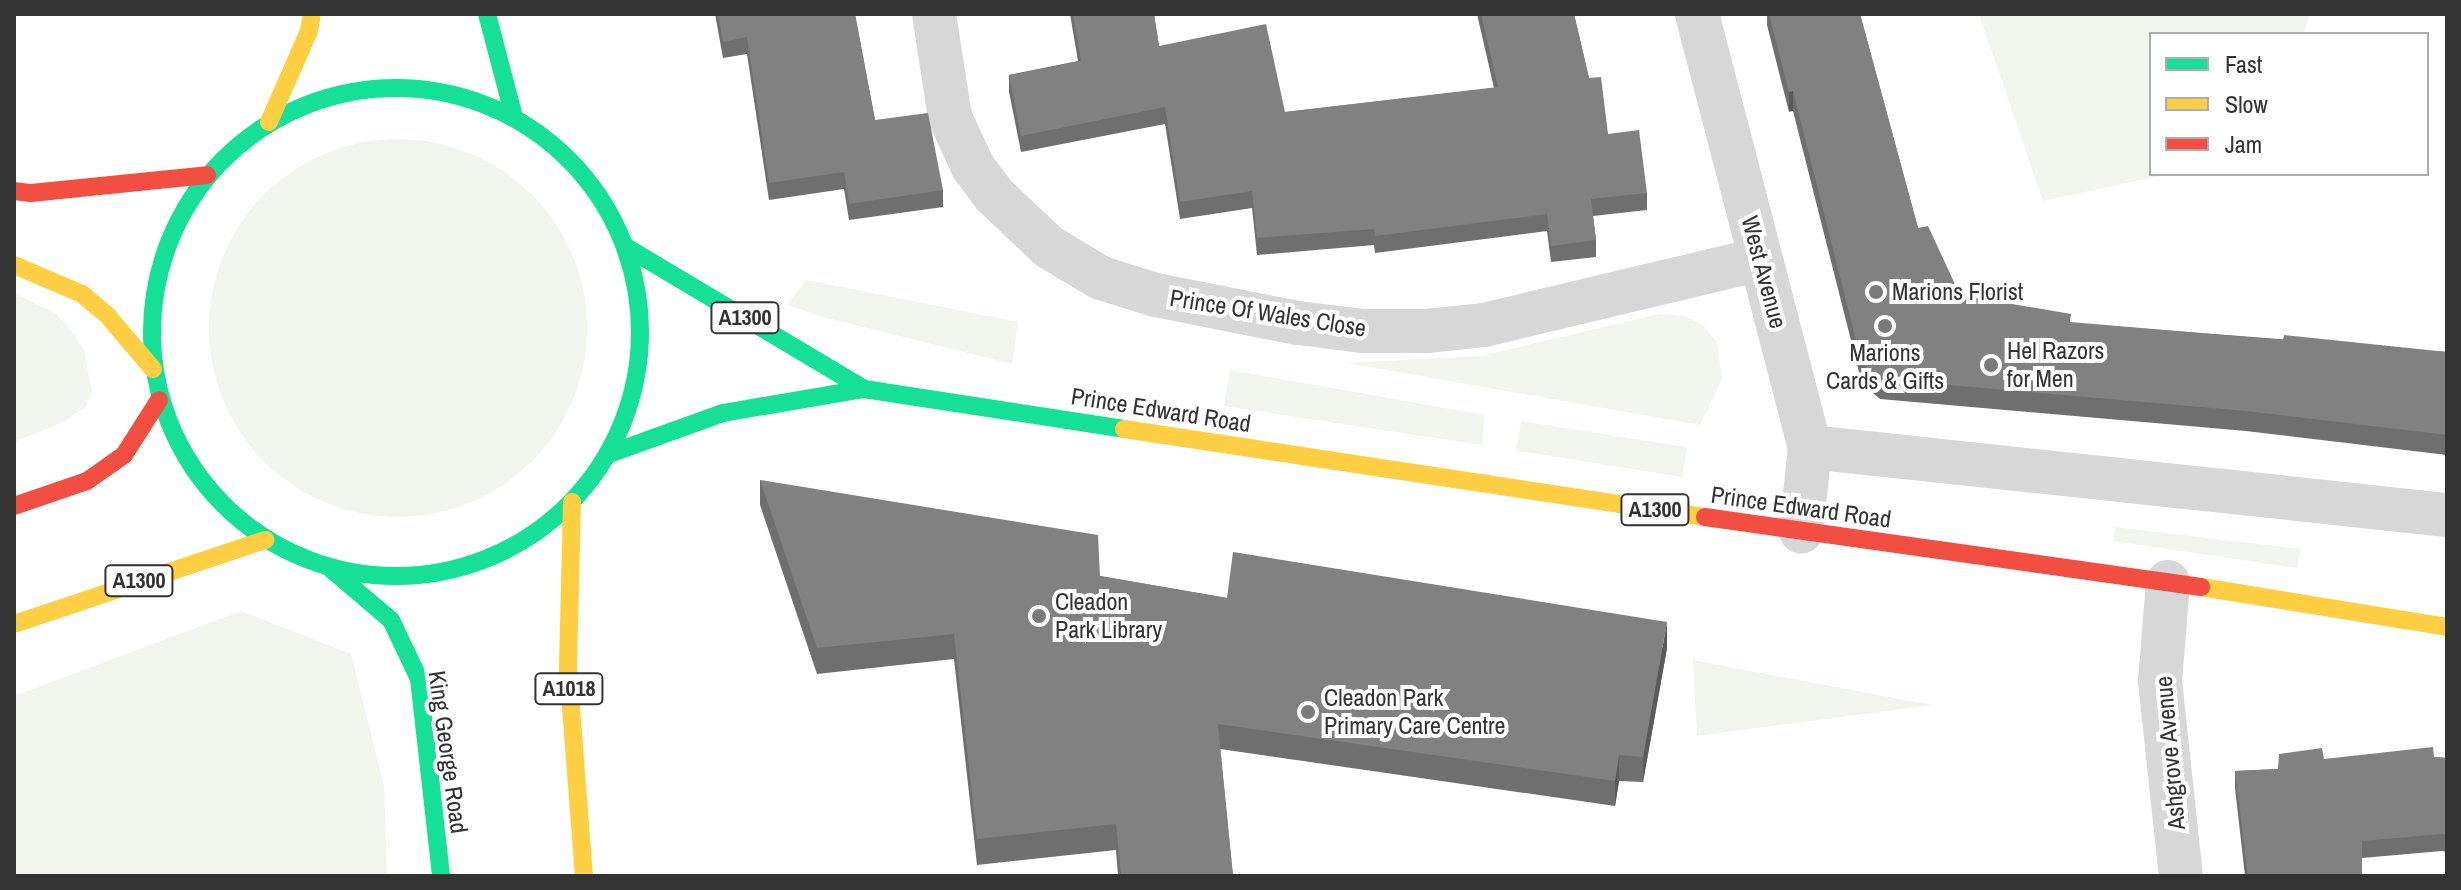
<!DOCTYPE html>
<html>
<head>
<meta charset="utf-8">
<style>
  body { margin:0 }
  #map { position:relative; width:2461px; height:890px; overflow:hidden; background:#fff; font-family:"Archivo Narrow",sans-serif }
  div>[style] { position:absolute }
  .green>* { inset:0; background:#f1f5ed; transform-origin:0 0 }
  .round { border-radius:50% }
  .street>* { height:44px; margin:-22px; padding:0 22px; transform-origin:22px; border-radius:22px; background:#d7d7d7 }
  .fast>* { height:18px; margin:-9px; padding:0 9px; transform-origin:9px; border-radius:9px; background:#16e098 }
  .fast>.ring { margin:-9px; padding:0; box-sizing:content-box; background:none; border:18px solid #16e098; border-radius:50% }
  .slow>* { height:18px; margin:-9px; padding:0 9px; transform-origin:9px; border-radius:9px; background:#ffcf43 }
  .jam>* { height:18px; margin:-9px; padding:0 9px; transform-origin:9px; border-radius:9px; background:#f24e42 }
  .wall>* { inset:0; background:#6f6f6f }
  .shaded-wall>* { inset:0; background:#5a5a5a; transform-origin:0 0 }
  .building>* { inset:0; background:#818181 }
  .dots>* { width:22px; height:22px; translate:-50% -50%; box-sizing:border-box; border:4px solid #fff; border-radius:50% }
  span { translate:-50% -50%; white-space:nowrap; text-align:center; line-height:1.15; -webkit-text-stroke:8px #fff; paint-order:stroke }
  .shield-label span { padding:2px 6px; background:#fff; border:2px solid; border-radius:6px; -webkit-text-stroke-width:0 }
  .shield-label { font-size:22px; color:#333; font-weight:700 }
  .street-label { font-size:24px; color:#333 }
  .poi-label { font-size:24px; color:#333 }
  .left { translate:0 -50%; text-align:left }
  .frame { position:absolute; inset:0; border:16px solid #333; pointer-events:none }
  .legend { position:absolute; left:2149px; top:32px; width:280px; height:144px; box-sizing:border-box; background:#fff; border:2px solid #adadad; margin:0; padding:10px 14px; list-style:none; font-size:24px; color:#333 }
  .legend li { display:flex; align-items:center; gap:16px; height:40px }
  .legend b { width:40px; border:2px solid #adadad }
</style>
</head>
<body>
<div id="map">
  <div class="green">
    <i style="clip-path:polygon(1979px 14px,2310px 14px,2303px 34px,2151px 34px,2151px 174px,2169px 174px,2043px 201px)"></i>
    <i class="round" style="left:209px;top:139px;width:378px;height:378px"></i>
    <i style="clip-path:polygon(806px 280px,1018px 322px,1012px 364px,819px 316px,788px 305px)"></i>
    <i style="clip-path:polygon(14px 293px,55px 313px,74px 334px,84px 351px,92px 392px,86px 407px,61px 423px,14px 442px)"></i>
    <i style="clip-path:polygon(1659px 314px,1685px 316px,1703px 325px,1717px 342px,1722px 379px,1700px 425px,1347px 363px,1481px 356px)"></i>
    <i style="clip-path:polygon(1230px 370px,1484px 415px,1482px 445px,1224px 406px)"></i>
    <i style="left:1521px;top:421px;width:168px;height:30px;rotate:9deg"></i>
    <i style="clip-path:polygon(2115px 527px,2300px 549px,2297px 568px,2113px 541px)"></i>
    <i style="clip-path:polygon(241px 611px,351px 654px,384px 786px,387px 876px,14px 876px,14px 696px)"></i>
    <i style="clip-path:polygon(1693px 660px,1932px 705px,1697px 736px)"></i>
  </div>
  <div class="street">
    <i style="left:934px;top:14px;width:104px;rotate:81.2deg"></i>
    <i style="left:950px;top:117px;width:55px;rotate:65.3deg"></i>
    <i style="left:973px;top:167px;width:35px;rotate:53deg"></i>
    <i style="left:994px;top:195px;width:76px;rotate:43.4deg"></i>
    <i style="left:1049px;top:247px;width:61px;rotate:30.8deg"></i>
    <i style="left:1101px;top:278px;width:58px;rotate:17.2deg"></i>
    <i style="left:1156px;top:295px;width:145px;rotate:11.2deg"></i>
    <i style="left:1298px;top:323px;width:65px;rotate:7deg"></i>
    <i style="left:1363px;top:331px;width:63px"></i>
    <i style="left:1426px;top:331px;width:58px;rotate:-5.9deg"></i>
    <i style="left:1484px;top:325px;width:284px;rotate:-13.4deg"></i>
    <i style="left:1697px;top:14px;width:448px;rotate:75.4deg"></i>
    <i style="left:1810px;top:447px;width:85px;rotate:96deg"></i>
    <i style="left:1810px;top:447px;width:641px;rotate:6.09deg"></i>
    <i style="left:2168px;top:582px;width:99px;rotate:94.6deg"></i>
    <i style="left:2160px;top:681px;width:196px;rotate:83.9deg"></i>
  </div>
  <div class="fast">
    <i style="left:487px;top:14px;width:106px;rotate:75.3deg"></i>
    <i class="ring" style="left:152px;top:88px;width:470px;height:470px"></i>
    <i style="left:626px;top:247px;width:277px;rotate:30.8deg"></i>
    <i style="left:609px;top:454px;width:121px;rotate:-19.8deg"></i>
    <i style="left:723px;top:413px;width:143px;rotate:-9.7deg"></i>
    <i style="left:864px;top:389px;width:263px;rotate:8.7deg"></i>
    <i style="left:332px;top:570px;width:77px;rotate:40.3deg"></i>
    <i style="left:391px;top:620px;width:65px;rotate:64.6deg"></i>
    <i style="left:419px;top:679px;width:198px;rotate:83.6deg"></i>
  </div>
  <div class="slow">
    <i style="left:269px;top:122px;width:99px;rotate:-66.3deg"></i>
    <i style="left:309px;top:31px;width:17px;rotate:-80deg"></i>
    <i style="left:14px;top:265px;width:74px;rotate:23.1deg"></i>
    <i style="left:82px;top:294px;width:33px;rotate:40deg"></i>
    <i style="left:107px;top:315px;width:71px;rotate:49.6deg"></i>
    <i style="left:1124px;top:429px;width:588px;rotate:8.61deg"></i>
    <i style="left:572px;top:502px;width:167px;rotate:91.4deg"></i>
    <i style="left:568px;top:669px;width:208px;rotate:85.6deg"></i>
    <i style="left:2201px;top:587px;width:249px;rotate:9.2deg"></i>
    <i style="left:14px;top:624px;width:265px;rotate:-18.5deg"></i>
  </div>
  <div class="jam">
    <i style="left:14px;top:191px;width:17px;rotate:7deg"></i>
    <i style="left:31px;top:193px;width:177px;rotate:-5.8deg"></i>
    <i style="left:14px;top:506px;width:77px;rotate:-18.9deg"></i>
    <i style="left:87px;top:481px;width:45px;rotate:-35.1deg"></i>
    <i style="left:124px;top:455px;width:65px;rotate:-57.5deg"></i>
    <i style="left:1705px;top:517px;width:501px;rotate:8.03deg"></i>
  </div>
  <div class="wall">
    <i style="clip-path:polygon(715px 14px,855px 14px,875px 120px,943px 190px,943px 207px,849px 220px,844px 189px,769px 200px,747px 54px,723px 58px)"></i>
    <i style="clip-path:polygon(1070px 14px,1154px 14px,1159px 46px,1285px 112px,1494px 88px,1477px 14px,1574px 14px,1589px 78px,1608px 134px,1647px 193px,1647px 210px,1593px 216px,1596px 240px,1596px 257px,1551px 262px,1547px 231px,1375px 253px,1374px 245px,1257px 255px,1252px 208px,1180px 219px,1165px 124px,1021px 152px,1009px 92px,1009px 75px,1078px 61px)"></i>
    <i style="clip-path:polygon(1767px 14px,1860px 14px,1918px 228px,1960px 295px,2071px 323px,2447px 352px,2447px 455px,2246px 431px,1880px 399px,1862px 384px,1793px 111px,1789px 112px,1767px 25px)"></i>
    <i style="clip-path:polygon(760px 480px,1100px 576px,1227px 598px,1667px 648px,1643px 782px,1619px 781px,1615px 806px,1220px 749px,1233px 876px,1118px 876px,1116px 850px,977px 865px,954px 659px,817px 674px,760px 505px)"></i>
    <i style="clip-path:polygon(2434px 757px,2447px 758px,2447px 852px,2442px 851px,2362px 858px,2362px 876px,2245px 876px,2235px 788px,2235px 771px,2278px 769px,2324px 759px)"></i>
  </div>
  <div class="shaded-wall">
    <i style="left:1793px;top:91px;width:20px;height:4px;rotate:90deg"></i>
    <i style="clip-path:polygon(1667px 622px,1667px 648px,1643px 782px,1643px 757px)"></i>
    <i style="clip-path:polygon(1619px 755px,1619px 781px,1615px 806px,1615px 781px)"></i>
  </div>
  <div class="building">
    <i style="clip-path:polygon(718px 14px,855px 14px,875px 120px,928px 113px,943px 190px,849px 204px,844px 172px,769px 183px,747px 37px,723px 42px)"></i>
    <i style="clip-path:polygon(1073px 14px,1154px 14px,1159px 46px,1266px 24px,1285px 112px,1498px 87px,1481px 14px,1574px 14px,1589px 78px,1601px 77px,1608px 134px,1639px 130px,1647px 193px,1591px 199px,1596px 240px,1551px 246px,1547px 214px,1375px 236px,1374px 229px,1257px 238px,1252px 191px,1180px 202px,1165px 107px,1021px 136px,1009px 75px,1081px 61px)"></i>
    <i style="clip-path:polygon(1769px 14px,1860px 14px,1918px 228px,1928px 226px,1960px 295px,2071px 314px,2070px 322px,2283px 340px,2284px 335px,2447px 352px,2447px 435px,2246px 411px,1880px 379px,1862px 364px,1793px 91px,1789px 92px)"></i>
    <i style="clip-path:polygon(760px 480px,1098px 535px,1100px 576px,1227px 598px,1233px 552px,1667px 622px,1643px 757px,1619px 755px,1615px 781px,1218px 724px,1233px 876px,1121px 876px,1116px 824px,977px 839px,954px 634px,817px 648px)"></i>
    <i style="clip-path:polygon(2433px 747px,2434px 757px,2447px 758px,2447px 835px,2442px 834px,2362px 841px,2362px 876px,2248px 876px,2235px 771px,2278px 769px,2279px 754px,2322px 748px,2324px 759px)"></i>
  </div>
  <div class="dots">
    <i style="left:1876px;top:292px;background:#7a7a7a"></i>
    <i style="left:1885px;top:326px;background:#7a7a7a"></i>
    <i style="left:1991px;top:365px;background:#7a7a7a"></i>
    <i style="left:1039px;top:616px;background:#7a7a7a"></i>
    <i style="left:1308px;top:712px;background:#7a7a7a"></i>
  </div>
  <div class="shield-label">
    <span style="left:745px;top:318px">A1300</span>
    <span style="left:1655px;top:510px">A1300</span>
    <span style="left:139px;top:581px">A1300</span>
    <span style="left:569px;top:689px">A1018</span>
  </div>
  <div class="street-label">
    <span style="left:1764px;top:272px;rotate:75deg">West Avenue</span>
    <span style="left:1268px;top:313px;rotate:9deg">Prince Of Wales Close</span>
    <span style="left:1161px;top:410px;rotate:9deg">Prince Edward Road</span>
    <span style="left:1801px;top:507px;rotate:8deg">Prince Edward Road</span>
    <span style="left:448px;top:752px;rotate:82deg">King George Road</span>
    <span style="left:2170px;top:753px;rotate:-95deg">Ashgrove Avenue</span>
  </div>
  <div class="poi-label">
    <span class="left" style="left:1892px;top:292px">Marions Florist</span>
    <span class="left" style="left:2007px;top:365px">Hel Razors<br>for Men</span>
    <span style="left:1885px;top:367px">Marions<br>Cards &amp; Gifts</span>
    <span class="left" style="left:1055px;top:616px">Cleadon<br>Park Library</span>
    <span class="left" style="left:1324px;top:712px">Cleadon Park<br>Primary Care Centre</span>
  </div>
  <div class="frame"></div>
  <ul class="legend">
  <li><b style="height:10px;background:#16e098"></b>Fast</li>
  <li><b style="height:10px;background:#ffcf43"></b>Slow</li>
  <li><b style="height:10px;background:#f24e42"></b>Jam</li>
  </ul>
</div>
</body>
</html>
